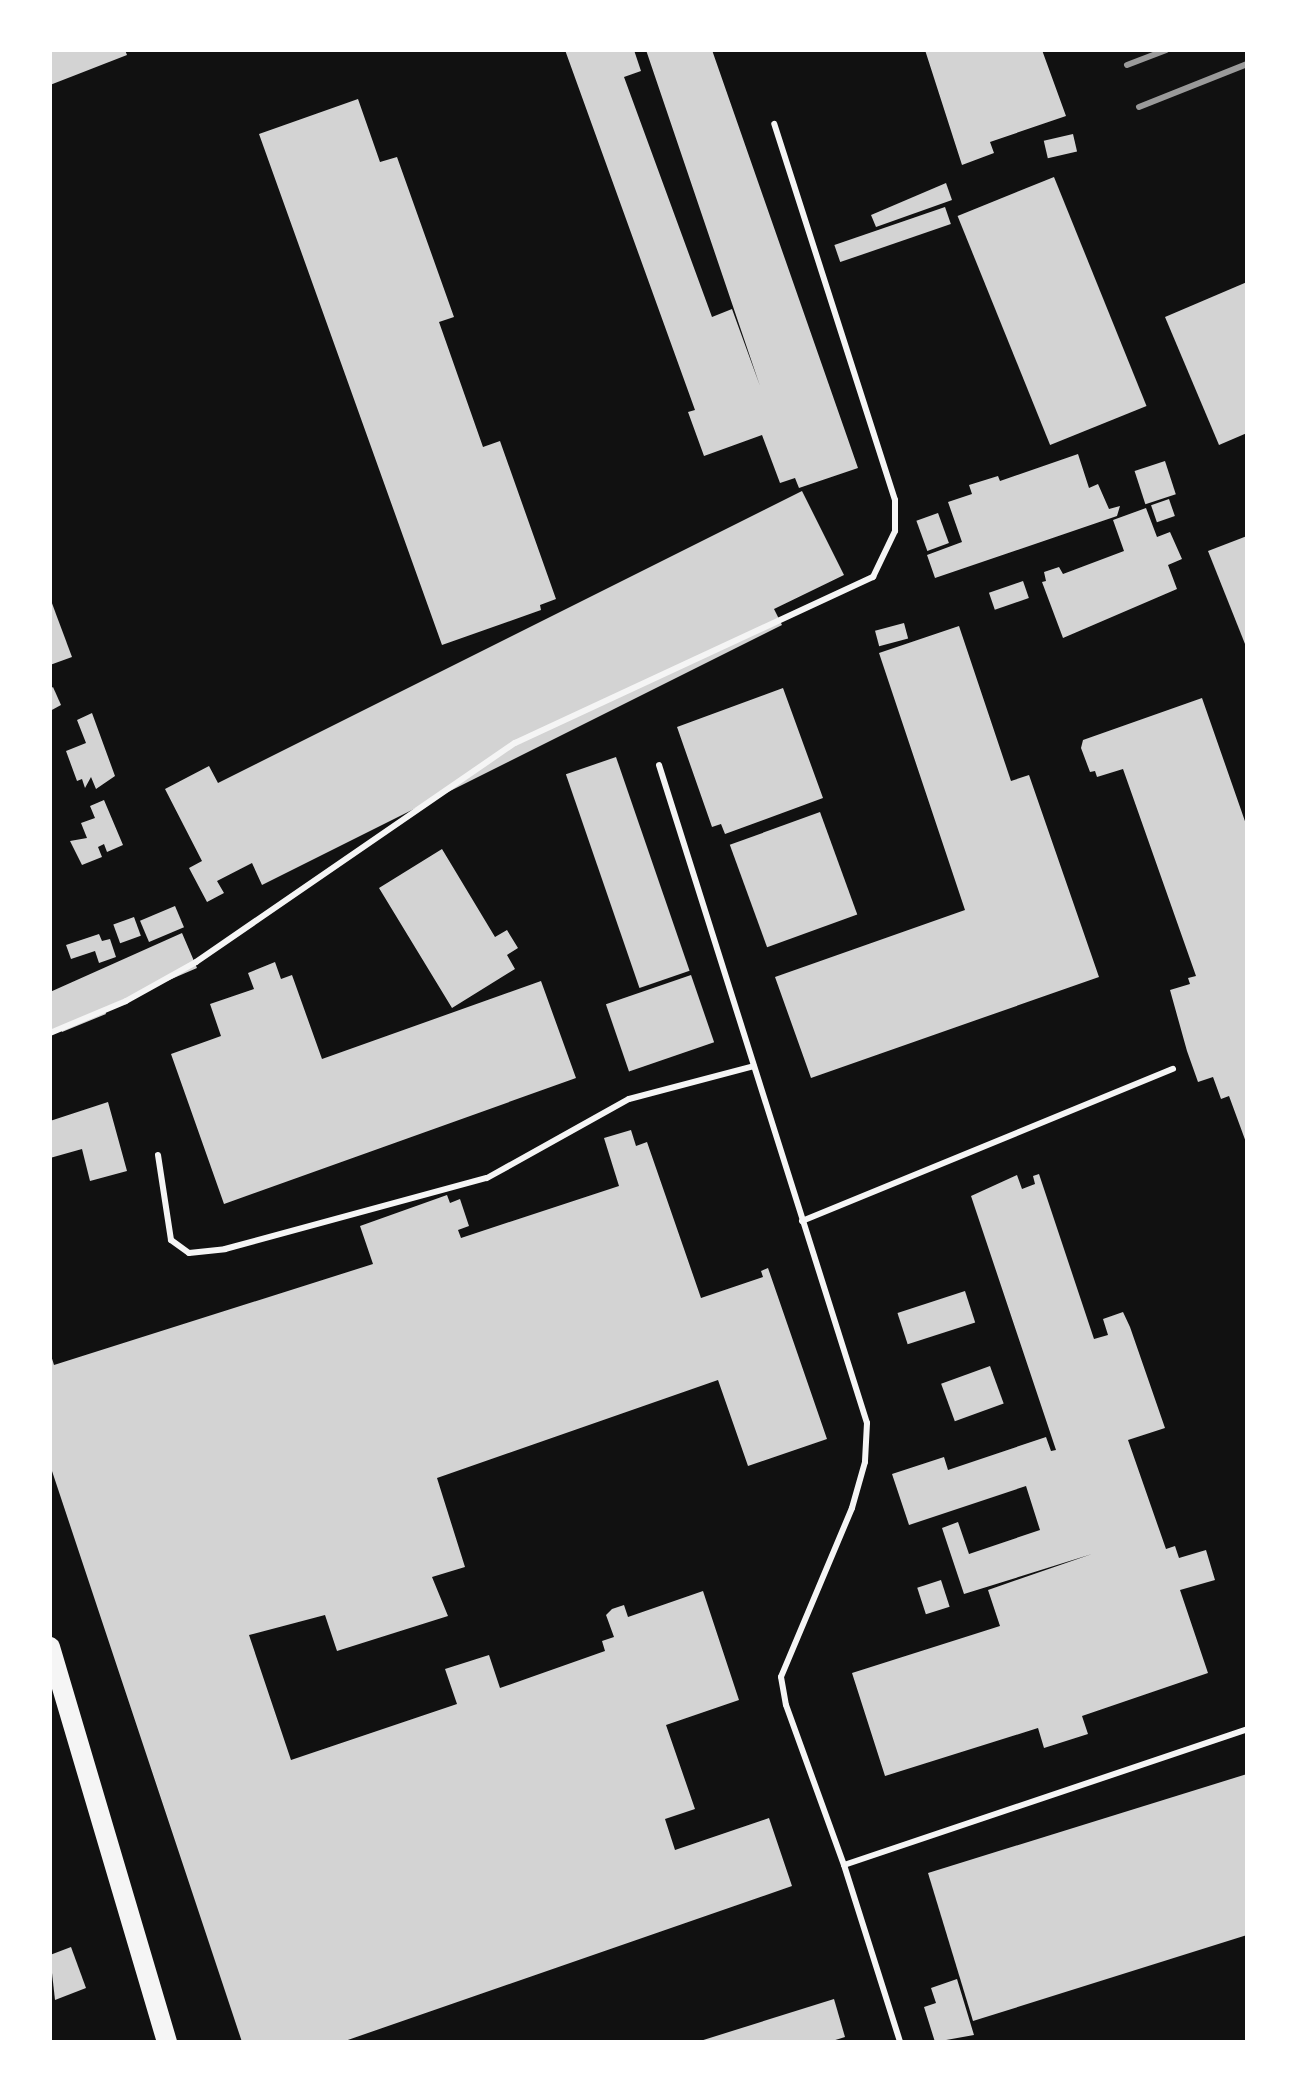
<!DOCTYPE html>
<html>
<head>
<meta charset="utf-8">
<style>
  body { margin:0 }
  #map { position:relative; width:1297px; height:2092px; overflow:hidden; background:#111; font-family:"Golos Text",sans-serif }
  div>[style] { position:absolute }
  .building>* { inset:0; background:#d3d3d3; transform-origin:0 0 }
  .service>* { height:6px; margin:-3px; padding:0 3px; transform-origin:3px; border-radius:3px; background:#f5f5f5 }
  .primary>* { height:20px; margin:-10px; padding:0 10px; transform-origin:10px; border-radius:10px; background:#f5f5f5 }
  .rail>* { height:6px; margin:-3px; padding:0 3px; transform-origin:3px; border-radius:3px; background:#9a9a9a }
  span { translate:-50% -50%; white-space:nowrap; text-align:center; line-height:1.15; -webkit-text-stroke:6px #fff; paint-order:stroke }
  .frame { position:absolute; inset:0; border:52px solid #fff; pointer-events:none }
</style>
</head>
<body>
<div id="map">
  <div class="building">
    <i style="clip-path:polygon(50px 50px,125px 50px,127px 55px,50px 85px)"></i>
    <i style="clip-path:polygon(565px 50px,634px 50px,641px 71px,624px 77px,712px 317px,732px 309px,760px 386px,646px 50px,712px 50px,858px 468px,799px 488px,795px 478px,780px 483px,762px 435px,704px 456px,688px 412px,695px 410px)"></i>
    <i style="clip-path:polygon(925px 50px,1042px 50px,1066px 116px,990px 142px,994px 153px,962px 165px)"></i>
    <i style="clip-path:polygon(358px 99px,380px 162px,397px 157px,454px 317px,439px 322px,483px 447px,500px 441px,556px 599px,540px 605px,541px 610px,442px 645px,259px 134px)"></i>
    <i style="left:1073px;top:134px;width:18px;height:30px;rotate:77deg"></i>
    <i style="left:1054px;top:177px;width:247px;height:104px;rotate:68deg"></i>
    <i style="clip-path:polygon(946px 183px,952px 200px,876px 227px,871px 215px)"></i>
    <i style="left:945px;top:207px;width:18px;height:117px;rotate:71deg"></i>
    <i style="clip-path:polygon(1247px 282px,1247px 433px,1219px 445px,1165px 317px)"></i>
    <i style="clip-path:polygon(1078px 454px,1089px 488px,1098px 484px,1109px 509px,1120px 506px,1117px 516px,935px 578px,927px 555px,962px 542px,948px 502px,972px 494px,969px 485px,998px 476px,1000px 481px)"></i>
    <i style="left:1165px;top:461px;width:35px;height:32px;rotate:72deg"></i>
    <i style="clip-path:polygon(802px 491px,844px 575px,774px 609px,782px 625px,262px 885px,252px 863px,217px 881px,224px 893px,207px 902px,189px 868px,202px 861px,165px 789px,209px 766px,218px 783px)"></i>
    <i style="left:1169px;top:499px;width:18px;height:19px;rotate:71deg"></i>
    <i style="clip-path:polygon(1146px 508px,1157px 537px,1170px 532px,1182px 559px,1168px 565px,1177px 589px,1063px 638px,1042px 582px,1046px 581px,1044px 572px,1059px 567px,1063px 574px,1124px 551px,1113px 520px)"></i>
    <i style="left:938px;top:513px;width:32px;height:23px;rotate:70deg"></i>
    <i style="clip-path:polygon(1247px 536px,1247px 649px,1208px 551px)"></i>
    <i style="left:1023px;top:581px;width:18px;height:36px;rotate:71deg"></i>
    <i style="clip-path:polygon(50px 598px,72px 657px,50px 665px)"></i>
    <i style="left:904px;top:623px;width:16px;height:30px;rotate:75deg"></i>
    <i style="clip-path:polygon(959px 626px,1011px 781px,1029px 775px,1099px 977px,811px 1078px,775px 977px,965px 910px,879px 653px)"></i>
    <i style="clip-path:polygon(53px 687px,61px 705px,50px 711px,50px 689px)"></i>
    <i style="clip-path:polygon(783px 688px,823px 798px,725px 834px,721px 824px,712px 827px,677px 727px)"></i>
    <i style="clip-path:polygon(1202px 698px,1247px 827px,1247px 1145px,1229px 1096px,1221px 1099px,1213px 1077px,1198px 1082px,1187px 1051px,1170px 990px,1190px 984px,1188px 978px,1196px 976px,1123px 769px,1097px 777px,1095px 771px,1090px 772px,1081px 748px,1083px 740px)"></i>
    <i style="clip-path:polygon(92px 713px,115px 776px,96px 789px,91px 777px,85px 788px,82px 779px,77px 781px,66px 751px,86px 743px,77px 720px)"></i>
    <i style="left:616px;top:757px;width:226px;height:53px;rotate:71deg"></i>
    <i style="clip-path:polygon(104px 800px,123px 845px,107px 852px,104px 844px,98px 847px,102px 857px,82px 865px,70px 841px,87px 838px,81px 823px,95px 818px,90px 806px)"></i>
    <i style="left:820px;top:812px;width:109px;height:96px;rotate:70deg"></i>
    <i style="clip-path:polygon(442px 849px,495px 937px,507px 930px,518px 948px,507px 955px,515px 969px,452px 1008px,379px 888px)"></i>
    <i style="left:175px;top:906px;width:23px;height:38px;rotate:67deg"></i>
    <i style="left:134px;top:917px;width:20px;height:22px;rotate:70deg"></i>
    <i style="clip-path:polygon(182px 933px,197px 968px,104px 1008px,106px 1014px,62px 1032px,60px 1027px,50px 1030px,50px 992px)"></i>
    <i style="clip-path:polygon(99px 934px,102px 941px,110px 939px,116px 957px,99px 963px,95px 951px,71px 959px,66px 945px)"></i>
    <i style="clip-path:polygon(275px 962px,281px 979px,292px 975px,322px 1059px,541px 981px,576px 1078px,224px 1204px,171px 1054px,221px 1036px,210px 1004px,254px 989px,248px 973px)"></i>
    <i style="left:691px;top:975px;width:71px;height:90px;rotate:71deg"></i>
    <i style="clip-path:polygon(108px 1102px,127px 1171px,90px 1181px,82px 1149px,50px 1158px,50px 1121px)"></i>
    <i style="clip-path:polygon(631px 1130px,636px 1146px,647px 1142px,701px 1298px,763px 1277px,761px 1271px,768px 1268px,827px 1439px,748px 1466px,718px 1380px,437px 1478px,465px 1567px,432px 1577px,448px 1616px,337px 1651px,325px 1615px,249px 1635px,291px 1760px,457px 1704px,445px 1669px,489px 1655px,500px 1688px,605px 1651px,602px 1641px,614px 1637px,606px 1615px,612px 1609px,624px 1605px,628px 1617px,703px 1591px,739px 1700px,666px 1725px,695px 1809px,665px 1819px,675px 1850px,769px 1818px,792px 1886px,342px 2042px,242px 2042px,50px 1465px,50px 1352px,54px 1365px,373px 1264px,360px 1226px,447px 1195px,450px 1203px,460px 1199px,469px 1226px,458px 1230px,461px 1238px,619px 1186px,604px 1138px)"></i>
    <i style="clip-path:polygon(1039px 1174px,1094px 1339px,1108px 1335px,1103px 1319px,1123px 1312px,1130px 1327px,1165px 1428px,1128px 1440px,1166px 1549px,1175px 1546px,1179px 1558px,1206px 1550px,1215px 1580px,1180px 1590px,1208px 1673px,1082px 1716px,1088px 1734px,1044px 1748px,1038px 1728px,885px 1776px,852px 1673px,1000px 1626px,988px 1590px,1092px 1554px,964px 1594px,942px 1528px,958px 1522px,969px 1554px,1040px 1530px,1026px 1486px,909px 1525px,892px 1474px,944px 1457px,948px 1470px,1046px 1437px,1051px 1451px,1056px 1450px,971px 1196px,1017px 1175px,1022px 1189px,1035px 1184px,1033px 1176px)"></i>
    <i style="left:965px;top:1291px;width:33px;height:71px;rotate:72deg"></i>
    <i style="left:990px;top:1366px;width:40px;height:52px;rotate:70deg"></i>
    <i style="left:941px;top:1580px;width:28px;height:25px;rotate:72deg"></i>
    <i style="clip-path:polygon(1247px 1774px,1247px 1935px,973px 2021px,928px 1873px)"></i>
    <i style="clip-path:polygon(71px 1947px,86px 1988px,55px 2000px,50px 1955px)"></i>
    <i style="clip-path:polygon(957px 1979px,974px 2035px,935px 2042px,924px 2007px,936px 2003px,931px 1988px)"></i>
    <i style="clip-path:polygon(834px 1999px,845px 2037px,829px 2042px,697px 2042px)"></i>
  </div>
  <div class="service">
    <i style="left:659px;top:765px;width:690px;rotate:72.46deg"></i>
    <i style="left:867px;top:1423px;width:39px;rotate:93deg"></i>
    <i style="left:865px;top:1462px;width:48px;rotate:105.8deg"></i>
    <i style="left:852px;top:1508px;width:183px;rotate:112.8deg"></i>
    <i style="left:781px;top:1677px;width:28px;rotate:80deg"></i>
    <i style="left:786px;top:1705px;width:170px;rotate:70.1deg"></i>
    <i style="left:844px;top:1865px;width:186px;rotate:72.4deg"></i>
    <i style="left:50px;top:1033px;width:82px;rotate:-22.8deg"></i>
    <i style="left:126px;top:1001px;width:80px;rotate:-29.1deg"></i>
    <i style="left:196px;top:962px;width:387px;rotate:-34.5deg"></i>
    <i style="left:515px;top:743px;width:395px;rotate:-24.9deg"></i>
    <i style="left:873px;top:577px;width:51px;rotate:-64.4deg"></i>
    <i style="left:895px;top:531px;width:31px;rotate:-90deg"></i>
    <i style="left:895px;top:500px;width:395px;rotate:-107.8deg"></i>
    <i style="left:158px;top:1155px;width:86px;rotate:81.3deg"></i>
    <i style="left:171px;top:1240px;width:22px;rotate:36deg"></i>
    <i style="left:189px;top:1253px;width:36px;rotate:-6deg"></i>
    <i style="left:225px;top:1249px;width:271px;rotate:-15.2deg"></i>
    <i style="left:487px;top:1178px;width:162px;rotate:-29.1deg"></i>
    <i style="left:629px;top:1099px;width:129px;rotate:-14.8deg"></i>
    <i style="left:802px;top:1221px;width:401px;rotate:-22.3deg"></i>
    <i style="left:844px;top:1865px;width:425px;rotate:-18.6deg"></i>
  </div>
  <div class="primary">
    <i style="left:50px;top:1647px;width:412px;rotate:73.5deg"></i>
  </div>
  <div class="rail">
    <i style="left:1127px;top:65px;width:42px;rotate:-21deg"></i>
    <i style="left:1139px;top:107px;width:116px;rotate:-21.7deg"></i>
  </div>
  <div class="frame"></div>
</div>
</body>
</html>
